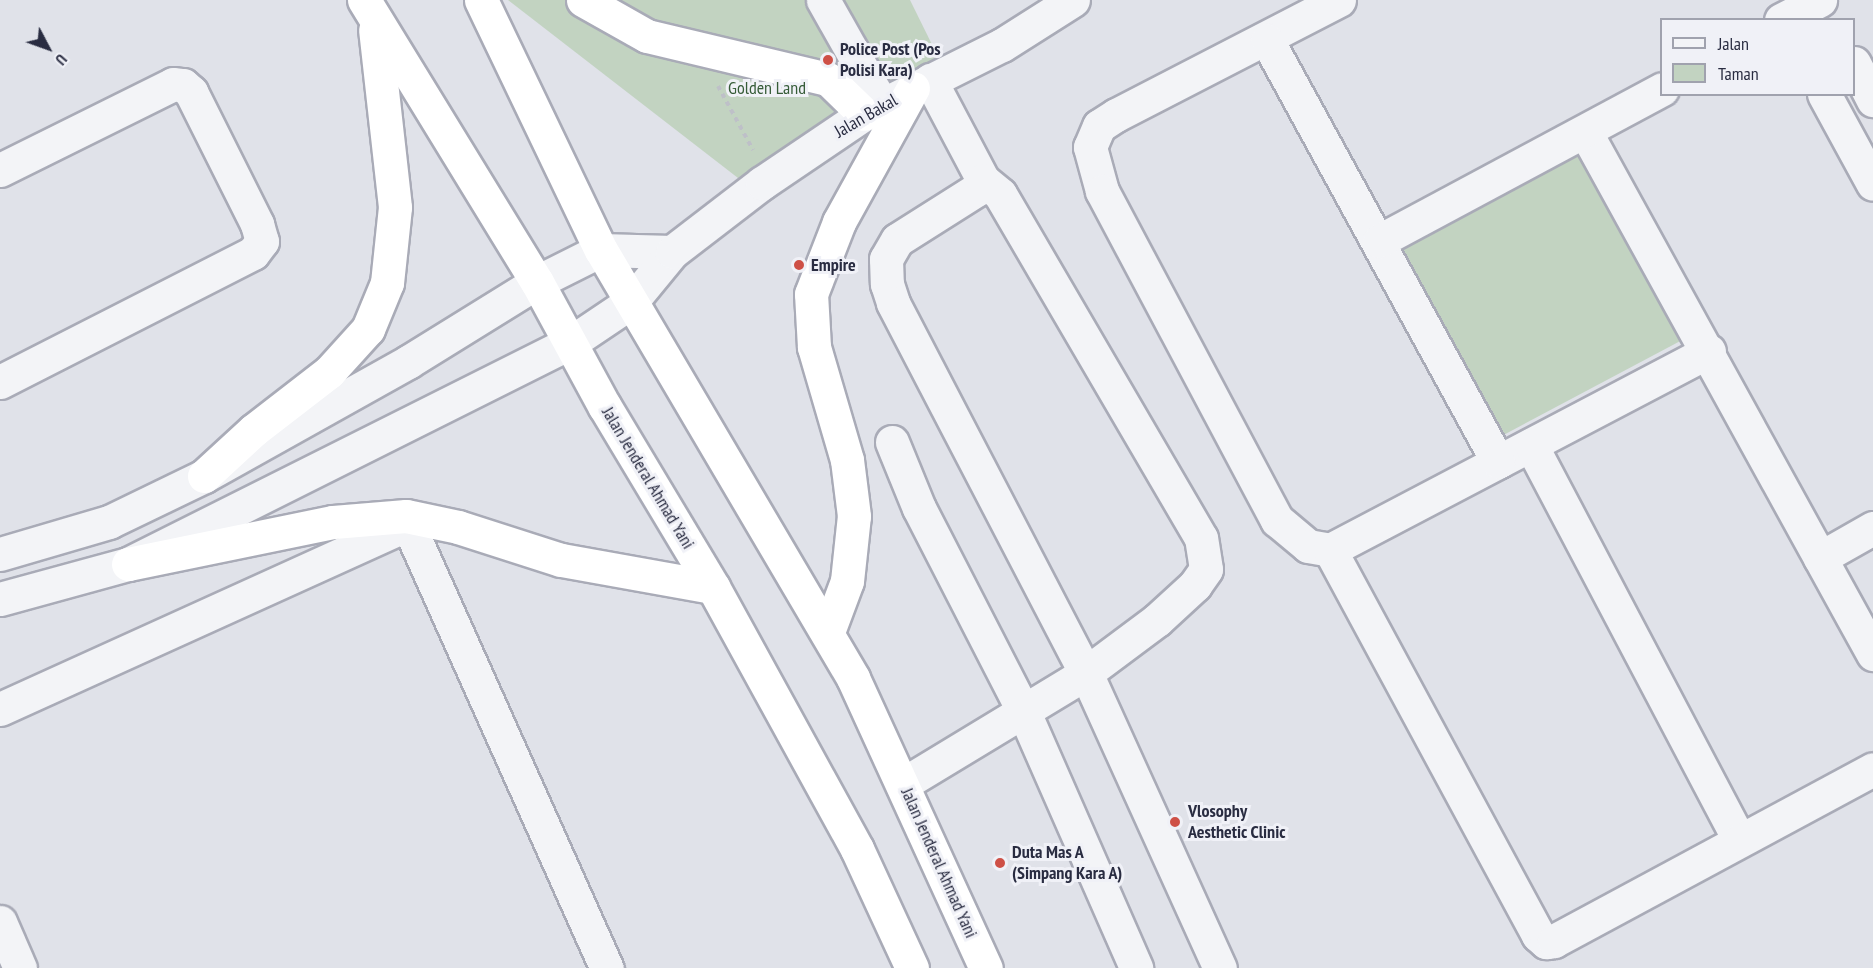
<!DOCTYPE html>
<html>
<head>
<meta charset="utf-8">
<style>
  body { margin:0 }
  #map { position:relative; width:1873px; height:968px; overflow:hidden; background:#e0e2e9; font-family:"PT Sans Narrow",sans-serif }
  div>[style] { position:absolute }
  .green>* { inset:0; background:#c2d3c1; transform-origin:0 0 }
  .path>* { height:4px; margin-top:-2px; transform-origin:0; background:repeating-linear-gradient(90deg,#bec0c8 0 4.5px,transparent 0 9px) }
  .roads { filter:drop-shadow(2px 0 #a9abb7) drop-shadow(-2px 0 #a9abb7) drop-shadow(0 2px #a9abb7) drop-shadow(0 -2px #a9abb7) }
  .minor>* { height:33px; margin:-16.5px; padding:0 16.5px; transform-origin:16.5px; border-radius:16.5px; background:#f3f4f7 }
  .highway>* { height:33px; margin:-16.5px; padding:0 16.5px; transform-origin:16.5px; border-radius:16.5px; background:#fff }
  .dots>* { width:16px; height:16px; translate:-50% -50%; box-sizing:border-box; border:3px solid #f0f1f7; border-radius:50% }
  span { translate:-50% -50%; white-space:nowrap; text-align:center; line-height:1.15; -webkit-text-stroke:6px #f0f1f7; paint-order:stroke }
  .poi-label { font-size:18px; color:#292c41; font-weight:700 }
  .left { translate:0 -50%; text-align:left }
  .park-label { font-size:18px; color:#365c38 }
  .street-label { font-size:18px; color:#292c41 }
  .legend { position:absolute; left:1660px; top:18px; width:195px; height:78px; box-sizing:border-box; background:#f0f1f7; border:2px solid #a0a2ae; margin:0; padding:8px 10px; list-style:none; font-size:18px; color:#292c41 }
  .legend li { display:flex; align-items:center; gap:12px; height:30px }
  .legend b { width:30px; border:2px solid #a0a2ae }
  .north { position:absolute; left:18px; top:18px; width:60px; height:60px; -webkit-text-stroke:4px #f0f1f7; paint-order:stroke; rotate:131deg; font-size:16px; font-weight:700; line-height:24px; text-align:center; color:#292c41 }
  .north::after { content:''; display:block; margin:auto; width:21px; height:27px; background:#292c41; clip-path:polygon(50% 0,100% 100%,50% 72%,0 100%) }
</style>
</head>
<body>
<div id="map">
  <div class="green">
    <i style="clip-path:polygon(508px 0,910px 0,951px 83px,760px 195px)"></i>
    <i style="left:1578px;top:145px;width:221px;height:204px;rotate:62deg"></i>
  </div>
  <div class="path">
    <i style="left:718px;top:86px;width:73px;rotate:61.3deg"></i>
  </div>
  <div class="roads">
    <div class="minor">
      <i style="left:823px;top:0;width:122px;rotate:60.5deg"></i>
      <i style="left:1339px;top:0;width:251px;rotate:152.7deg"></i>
      <i style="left:1116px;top:115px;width:20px;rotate:147deg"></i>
      <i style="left:1099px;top:126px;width:23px;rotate:113deg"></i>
      <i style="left:1090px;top:147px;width:46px;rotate:74.7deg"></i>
      <i style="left:1102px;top:191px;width:373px;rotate:62deg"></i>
      <i style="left:1277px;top:520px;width:40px;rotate:40deg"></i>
      <i style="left:1308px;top:546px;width:22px;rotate:10deg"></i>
      <i style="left:1330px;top:550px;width:428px;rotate:-27.7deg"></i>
      <i style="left:1781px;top:20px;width:44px;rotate:-27.1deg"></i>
      <i style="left:1267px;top:40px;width:481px;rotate:61.3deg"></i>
      <i style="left:1854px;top:63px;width:42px;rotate:62.8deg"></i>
      <i style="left:930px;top:80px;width:113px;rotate:62.1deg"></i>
      <i style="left:983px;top:180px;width:12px;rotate:125deg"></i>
      <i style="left:976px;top:190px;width:93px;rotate:147.7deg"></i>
      <i style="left:897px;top:240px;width:22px;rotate:120deg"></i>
      <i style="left:886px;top:259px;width:25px;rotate:88deg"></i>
      <i style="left:887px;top:284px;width:20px;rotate:72deg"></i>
      <i style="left:893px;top:303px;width:417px;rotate:62.5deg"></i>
      <i style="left:1086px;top:673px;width:324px;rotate:65.6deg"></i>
      <i style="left:1824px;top:94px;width:102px;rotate:61.4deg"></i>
      <i style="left:1586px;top:133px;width:595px;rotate:61.15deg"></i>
      <i style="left:0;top:170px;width:193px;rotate:-26.4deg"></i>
      <i style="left:173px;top:84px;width:10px;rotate:6deg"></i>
      <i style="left:183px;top:85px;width:11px;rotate:41deg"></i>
      <i style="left:191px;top:92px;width:148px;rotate:63.4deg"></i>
      <i style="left:257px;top:224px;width:18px;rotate:74deg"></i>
      <i style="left:262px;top:241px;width:15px;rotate:127deg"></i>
      <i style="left:253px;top:253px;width:284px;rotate:153deg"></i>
      <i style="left:1379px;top:241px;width:321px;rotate:-28.2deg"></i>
      <i style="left:892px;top:442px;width:71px;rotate:67.8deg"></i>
      <i style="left:919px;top:508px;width:227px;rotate:62.8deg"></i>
      <i style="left:1023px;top:710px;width:282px;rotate:66.3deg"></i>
      <i style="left:1531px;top:445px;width:446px;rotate:62.2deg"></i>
      <i style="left:1330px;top:550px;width:438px;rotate:61.6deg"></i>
      <i style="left:1538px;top:935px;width:11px;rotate:41deg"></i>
      <i style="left:1546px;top:942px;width:8px;rotate:-7deg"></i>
      <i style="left:1554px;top:941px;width:362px;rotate:-28.3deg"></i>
      <i style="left:0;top:554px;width:114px;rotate:-16.4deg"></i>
      <i style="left:109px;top:522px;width:106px;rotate:-25.8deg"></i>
      <i style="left:204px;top:476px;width:234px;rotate:-29.2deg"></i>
      <i style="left:408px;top:362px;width:152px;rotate:-31.8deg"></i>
      <i style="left:537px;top:282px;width:72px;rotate:-26.6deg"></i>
      <i style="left:601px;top:250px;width:71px;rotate:1.6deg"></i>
      <i style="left:1820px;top:558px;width:61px;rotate:-29.5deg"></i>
      <i style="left:0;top:599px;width:133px;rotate:-15.3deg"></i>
      <i style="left:128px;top:564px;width:494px;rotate:-26.6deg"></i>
      <i style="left:570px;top:343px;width:73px;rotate:-33.9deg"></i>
      <i style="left:631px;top:302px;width:65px;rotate:-50.6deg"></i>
      <i style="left:672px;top:252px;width:113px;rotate:-37.5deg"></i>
      <i style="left:762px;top:183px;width:123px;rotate:-34.1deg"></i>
      <i style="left:864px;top:114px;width:154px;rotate:-26.6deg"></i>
      <i style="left:1002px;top:45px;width:84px;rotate:-32.4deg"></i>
      <i style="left:0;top:709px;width:448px;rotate:-24.4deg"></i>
      <i style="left:408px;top:524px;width:487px;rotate:65.9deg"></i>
      <i style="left:903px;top:784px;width:214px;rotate:-31.2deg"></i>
      <i style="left:1086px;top:673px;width:89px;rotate:-36.7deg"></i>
      <i style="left:1157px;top:620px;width:52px;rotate:-42.6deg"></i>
      <i style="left:1195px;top:585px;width:19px;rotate:-55deg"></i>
      <i style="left:1206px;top:569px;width:31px;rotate:-99deg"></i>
      <i style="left:1201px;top:538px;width:398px;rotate:-120.3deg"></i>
      <i style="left:1000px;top:194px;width:22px;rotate:-141deg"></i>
      <i style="left:0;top:922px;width:50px;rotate:66.5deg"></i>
    </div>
    <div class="highway">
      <i style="left:364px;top:0;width:331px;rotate:58.5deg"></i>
      <i style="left:537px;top:282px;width:142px;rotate:61.5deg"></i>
      <i style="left:605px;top:407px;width:210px;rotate:59deg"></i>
      <i style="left:713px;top:587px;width:299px;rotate:61.2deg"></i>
      <i style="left:857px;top:849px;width:131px;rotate:65.2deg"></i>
      <i style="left:481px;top:0;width:277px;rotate:64.4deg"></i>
      <i style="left:601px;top:250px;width:497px;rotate:59.5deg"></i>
      <i style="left:853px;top:678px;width:319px;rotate:65.4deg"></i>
      <i style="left:583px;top:0;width:73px;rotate:29.4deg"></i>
      <i style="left:647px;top:36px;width:186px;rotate:13.4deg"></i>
      <i style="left:828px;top:79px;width:50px;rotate:44.2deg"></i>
      <i style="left:204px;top:476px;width:68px;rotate:-42.6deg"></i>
      <i style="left:254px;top:430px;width:95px;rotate:-37.7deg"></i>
      <i style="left:329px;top:372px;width:58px;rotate:-47.8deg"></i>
      <i style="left:368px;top:329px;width:50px;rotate:-67.6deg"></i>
      <i style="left:387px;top:283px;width:76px;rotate:-84deg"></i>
      <i style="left:395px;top:207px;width:178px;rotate:-96.4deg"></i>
      <i style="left:128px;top:564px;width:209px;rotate:-11.6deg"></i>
      <i style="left:333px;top:522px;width:73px;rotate:-4.7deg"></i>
      <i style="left:406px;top:516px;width:53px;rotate:11.9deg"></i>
      <i style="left:458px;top:527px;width:108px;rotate:17.8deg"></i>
      <i style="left:561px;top:560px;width:154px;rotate:10.1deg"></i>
      <i style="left:828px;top:632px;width:54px;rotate:-69.6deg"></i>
      <i style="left:847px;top:581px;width:65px;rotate:-83.9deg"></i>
      <i style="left:854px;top:516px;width:56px;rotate:-97.1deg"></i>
      <i style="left:847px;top:460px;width:118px;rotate:-106.3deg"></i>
      <i style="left:814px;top:347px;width:53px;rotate:-93.2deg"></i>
      <i style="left:811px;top:294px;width:77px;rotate:-68.7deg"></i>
      <i style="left:839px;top:222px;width:153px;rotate:-61.1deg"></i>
    </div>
  </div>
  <div class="dots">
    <i style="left:828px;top:60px;background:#ce5046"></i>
    <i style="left:799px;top:265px;background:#ce5046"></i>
    <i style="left:1175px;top:822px;background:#ce5046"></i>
    <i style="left:1000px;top:863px;background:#ce5046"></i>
  </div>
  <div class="poi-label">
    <span class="left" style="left:840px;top:60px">Police Post (Pos<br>Polisi Kara)</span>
    <span class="left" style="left:811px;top:265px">Empire</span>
    <span class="left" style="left:1188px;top:822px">Vlosophy<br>Aesthetic Clinic</span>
    <span class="left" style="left:1012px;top:863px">Duta Mas A<br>(Simpang Kara A)</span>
  </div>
  <div class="park-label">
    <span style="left:767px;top:88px">Golden Land</span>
  </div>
  <div class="street-label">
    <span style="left:866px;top:116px;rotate:-30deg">Jalan Bakal</span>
    <span style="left:648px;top:478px;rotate:59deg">Jalan Jenderal Ahmad Yani</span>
    <span style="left:939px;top:863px;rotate:66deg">Jalan Jenderal Ahmad Yani</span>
  </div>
  <ul class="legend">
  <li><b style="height:8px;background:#f3f4f7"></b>Jalan</li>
  <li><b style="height:16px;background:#c2d3c1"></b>Taman</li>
  </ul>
  <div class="north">U</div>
</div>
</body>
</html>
